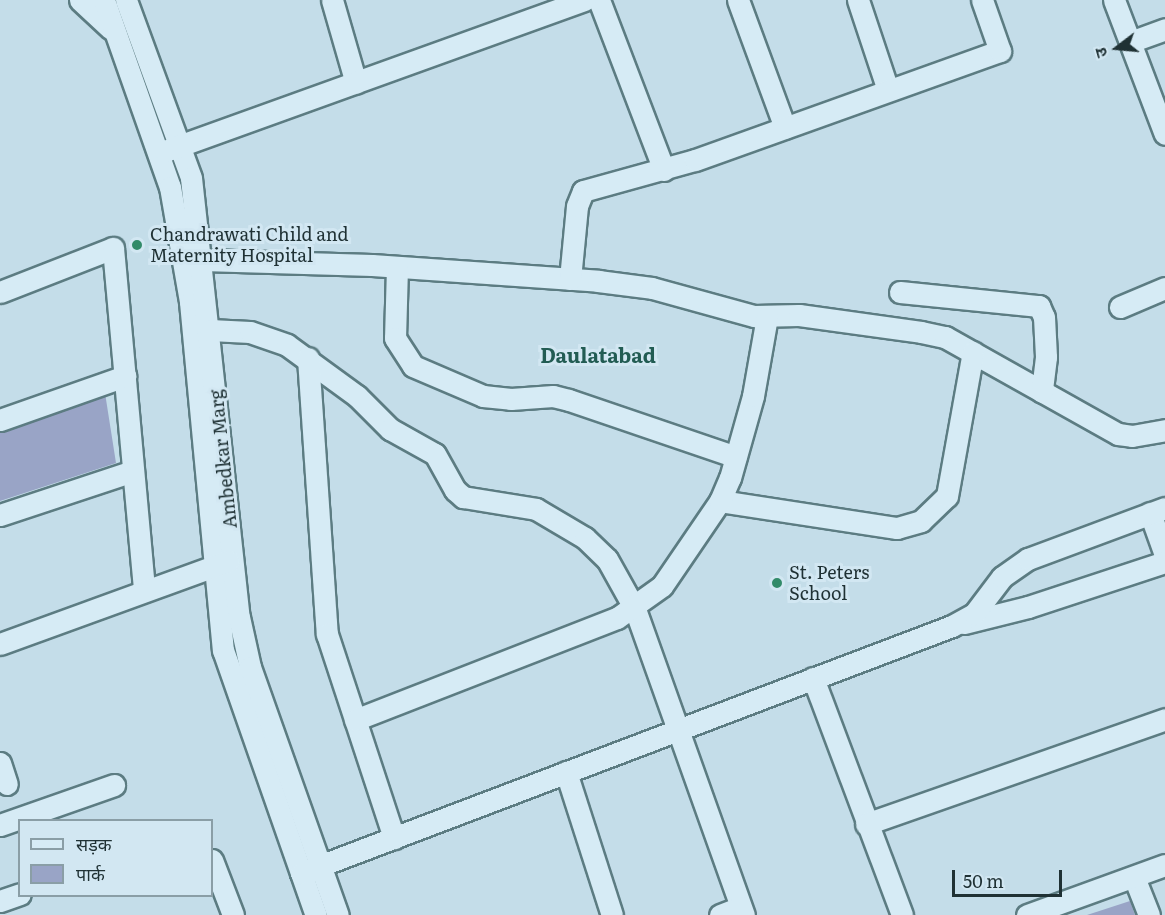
<!DOCTYPE html>
<html>
<head>
<meta charset="utf-8">
<style>
  body { margin:0 }
  #map { position:relative; width:1165px; height:915px; overflow:hidden; background:#c4dde9; font-family:Literata,"Noto Sans Devanagari",serif }
  div>[style] { position:absolute }
  .green>* { inset:0; background:#99a4c6 }
  .roads { filter:drop-shadow(2px 0 #5c7c82) drop-shadow(-2px 0 #5c7c82) drop-shadow(0 2px #5c7c82) drop-shadow(0 -2px #5c7c82) }
  .minor>* { height:21px; margin:-10.5px; padding:0 10.5px; transform-origin:10.5px; border-radius:10.5px; background:#d6ebf5 }
  .dots>* { width:16px; height:16px; translate:-50% -50%; box-sizing:border-box; border:3px solid #d2e7f2; border-radius:50% }
  span { translate:-50% -50%; white-space:nowrap; text-align:center; line-height:1.15; -webkit-text-stroke:6px #d2e7f2; paint-order:stroke }
  .poi-label { font-size:18px; color:#1f3134 }
  .left { translate:0 -50%; text-align:left }
  .street-label { font-size:18px; color:#1f3134 }
  .neighbourhood-label { font-size:20px; color:#225c53; font-weight:700 }
  .legend { position:absolute; left:18px; top:819px; width:195px; height:78px; box-sizing:border-box; background:#d2e7f2; border:2px solid #8a9ea6; margin:0; padding:8px 10px; list-style:none; font-size:18px; color:#1f3134 }
  .legend li { display:flex; align-items:center; gap:12px; height:30px }
  .legend b { width:30px; border:2px solid #8a9ea6 }
  .north { position:absolute; left:1087px; top:18px; width:60px; height:60px; -webkit-text-stroke:4px #d2e7f2; paint-order:stroke; rotate:254deg; font-size:16px; font-weight:700; line-height:24px; text-align:center; color:#1f3134 }
  .north::after { content:''; display:block; margin:auto; width:21px; height:27px; background:#1f3134; clip-path:polygon(50% 0,100% 100%,50% 72%,0 100%) }
  .scale { position:absolute; left:952px; top:870px; width:110px; height:27px; box-sizing:border-box; border:3px solid #1f3134; border-top:0; padding-left:8px; font-size:18px; line-height:21px; white-space:nowrap; color:#1f3134; -webkit-text-stroke:4px #d2e7f2; paint-order:stroke }
</style>
</head>
<body>
<div id="map">
  <div class="green">
    <i style="clip-path:polygon(105px 393px,116px 463px,0 501px,0 431px)"></i>
    <i style="clip-path:polygon(1130px 901px,1135px 915px,1087px 915px)"></i>
  </div>
  <div class="roads">
    <div class="minor">
      <i style="left:80px;top:0;width:42px;rotate:43.1deg"></i>
      <i style="left:104px;top:0;width:198px;rotate:70.6deg"></i>
      <i style="left:170px;top:187px;width:117px;rotate:80.1deg"></i>
      <i style="left:190px;top:302px;width:350px;rotate:84.6deg"></i>
      <i style="left:223px;top:650px;width:281px;rotate:70.7deg"></i>
      <i style="left:126px;top:0;width:189px;rotate:69.9deg"></i>
      <i style="left:191px;top:178px;width:442px;rotate:83.8deg"></i>
      <i style="left:239px;top:617px;width:51px;rotate:77.6deg"></i>
      <i style="left:250px;top:667px;width:263px;rotate:70.5deg"></i>
      <i style="left:332px;top:0;width:86px;rotate:73.9deg"></i>
      <i style="left:599px;top:0;width:182px;rotate:69.1deg"></i>
      <i style="left:738px;top:0;width:136px;rotate:69.8deg"></i>
      <i style="left:858px;top:0;width:95px;rotate:71.6deg"></i>
      <i style="left:1114px;top:0;width:143px;rotate:69.2deg"></i>
      <i style="left:1130px;top:42px;width:37px;rotate:-20deg"></i>
      <i style="left:165px;top:151px;width:446px;rotate:-19.8deg"></i>
      <i style="left:202px;top:260px;width:170px;rotate:1.7deg"></i>
      <i style="left:372px;top:265px;width:227px;rotate:4deg"></i>
      <i style="left:598px;top:281px;width:54px;rotate:7.4deg"></i>
      <i style="left:652px;top:288px;width:106px;rotate:15.4deg"></i>
      <i style="left:754px;top:316px;width:45px;rotate:-1.3deg"></i>
      <i style="left:799px;top:315px;width:123px;rotate:7.9deg"></i>
      <i style="left:921px;top:332px;width:25px;rotate:12deg"></i>
      <i style="left:945px;top:337px;width:198px;rotate:29.3deg"></i>
      <i style="left:1118px;top:434px;width:14px;rotate:8deg"></i>
      <i style="left:1132px;top:436px;width:34px;rotate:-10deg"></i>
      <i style="left:397px;top:267px;width:71px;rotate:91.6deg"></i>
      <i style="left:395px;top:338px;width:33px;rotate:57deg"></i>
      <i style="left:413px;top:366px;width:76px;rotate:23.2deg"></i>
      <i style="left:483px;top:396px;width:28px;rotate:6deg"></i>
      <i style="left:511px;top:399px;width:42px;rotate:-4.1deg"></i>
      <i style="left:553px;top:396px;width:16px;rotate:14deg"></i>
      <i style="left:569px;top:400px;width:176px;rotate:18.8deg"></i>
      <i style="left:570px;top:279px;width:73px;rotate:-84.5deg"></i>
      <i style="left:577px;top:206px;width:16px;rotate:-68deg"></i>
      <i style="left:583px;top:191px;width:116px;rotate:-15.5deg"></i>
      <i style="left:695px;top:160px;width:324px;rotate:-19.7deg"></i>
      <i style="left:1000px;top:51px;width:54px;rotate:-109.4deg"></i>
      <i style="left:0;top:292px;width:121px;rotate:-21.3deg"></i>
      <i style="left:113px;top:248px;width:344px;rotate:84.8deg"></i>
      <i style="left:900px;top:292px;width:140px;rotate:5.8deg"></i>
      <i style="left:1039px;top:306px;width:12px;rotate:66deg"></i>
      <i style="left:1044px;top:317px;width:40px;rotate:87.1deg"></i>
      <i style="left:1046px;top:357px;width:35px;rotate:97deg"></i>
      <i style="left:1120px;top:307px;width:49px;rotate:-22.9deg"></i>
      <i style="left:210px;top:330px;width:40px;rotate:2.9deg"></i>
      <i style="left:250px;top:332px;width:39px;rotate:19deg"></i>
      <i style="left:287px;top:345px;width:87px;rotate:36.1deg"></i>
      <i style="left:357px;top:396px;width:47px;rotate:45deg"></i>
      <i style="left:390px;top:429px;width:51px;rotate:29.1deg"></i>
      <i style="left:435px;top:454px;width:41px;rotate:60.9deg"></i>
      <i style="left:455px;top:490px;width:11px;rotate:41deg"></i>
      <i style="left:463px;top:497px;width:74px;rotate:9.3deg"></i>
      <i style="left:536px;top:509px;width:57px;rotate:30.6deg"></i>
      <i style="left:585px;top:538px;width:30px;rotate:44deg"></i>
      <i style="left:607px;top:559px;width:57px;rotate:60.8deg"></i>
      <i style="left:635px;top:609px;width:325px;rotate:70.4deg"></i>
      <i style="left:308px;top:358px;width:277px;rotate:86.1deg"></i>
      <i style="left:327px;top:634px;width:215px;rotate:71.8deg"></i>
      <i style="left:0;top:420px;width:133px;rotate:-19.4deg"></i>
      <i style="left:720px;top:501px;width:179px;rotate:8.7deg"></i>
      <i style="left:897px;top:528px;width:25px;rotate:-16deg"></i>
      <i style="left:921px;top:521px;width:36px;rotate:-44deg"></i>
      <i style="left:947px;top:496px;width:146px;rotate:-79.8deg"></i>
      <i style="left:1150px;top:513px;width:45px;rotate:70.3deg"></i>
      <i style="left:0;top:515px;width:140px;rotate:-18.3deg"></i>
      <i style="left:964px;top:623px;width:66px;rotate:-14deg"></i>
      <i style="left:1028px;top:607px;width:144px;rotate:-18.2deg"></i>
      <i style="left:0;top:644px;width:243px;rotate:-20deg"></i>
      <i style="left:813px;top:678px;width:253px;rotate:69.4deg"></i>
      <i style="left:355px;top:720px;width:281px;rotate:-21.3deg"></i>
      <i style="left:617px;top:618px;width:55px;rotate:-35.4deg"></i>
      <i style="left:662px;top:586px;width:103px;rotate:-55.7deg"></i>
      <i style="left:720px;top:501px;width:25px;rotate:-67deg"></i>
      <i style="left:730px;top:478px;width:85px;rotate:-74.3deg"></i>
      <i style="left:753px;top:396px;width:80px;rotate:-80deg"></i>
      <i style="left:0;top:763px;width:22px;rotate:72deg"></i>
      <i style="left:566px;top:772px;width:150px;rotate:72.2deg"></i>
      <i style="left:866px;top:824px;width:317px;rotate:-19.3deg"></i>
      <i style="left:0;top:825px;width:121px;rotate:-19.3deg"></i>
      <i style="left:212px;top:860px;width:59px;rotate:69.1deg"></i>
      <i style="left:301px;top:873px;width:696px;rotate:-20.78deg"></i>
      <i style="left:952px;top:626px;width:25px;rotate:-29deg"></i>
      <i style="left:974px;top:614px;width:46px;rotate:-52.9deg"></i>
      <i style="left:1002px;top:577px;width:32px;rotate:-35deg"></i>
      <i style="left:1028px;top:559px;width:146px;rotate:-20.4deg"></i>
      <i style="left:1134px;top:877px;width:41px;rotate:68.5deg"></i>
      <i style="left:0;top:901px;width:21px;rotate:-19deg"></i>
      <i style="left:720px;top:915px;width:22px;rotate:-21deg"></i>
      <i style="left:1027px;top:915px;width:147px;rotate:-19.9deg"></i>
    </div>
  </div>
  <div class="dots">
    <i style="left:137px;top:245px;background:#328b69"></i>
    <i style="left:777px;top:583px;background:#328b69"></i>
  </div>
  <div class="poi-label">
    <span class="left" style="left:150px;top:245px">Chandrawati Child and<br>Maternity Hospital</span>
    <span class="left" style="left:789px;top:583px">St. Peters<br>School</span>
  </div>
  <div class="street-label">
    <span style="left:223px;top:459px;rotate:-96deg">Ambedkar Marg</span>
  </div>
  <div class="neighbourhood-label">
    <span style="left:598px;top:354px">Daulatabad</span>
  </div>
  <ul class="legend">
  <li><b style="height:8px;background:#d6ebf5"></b>सड़क</li>
  <li><b style="height:16px;background:#99a4c6"></b>पार्क</li>
  </ul>
  <div class="north">उ</div>
  <div class="scale">50 m</div>
</div>
</body>
</html>
